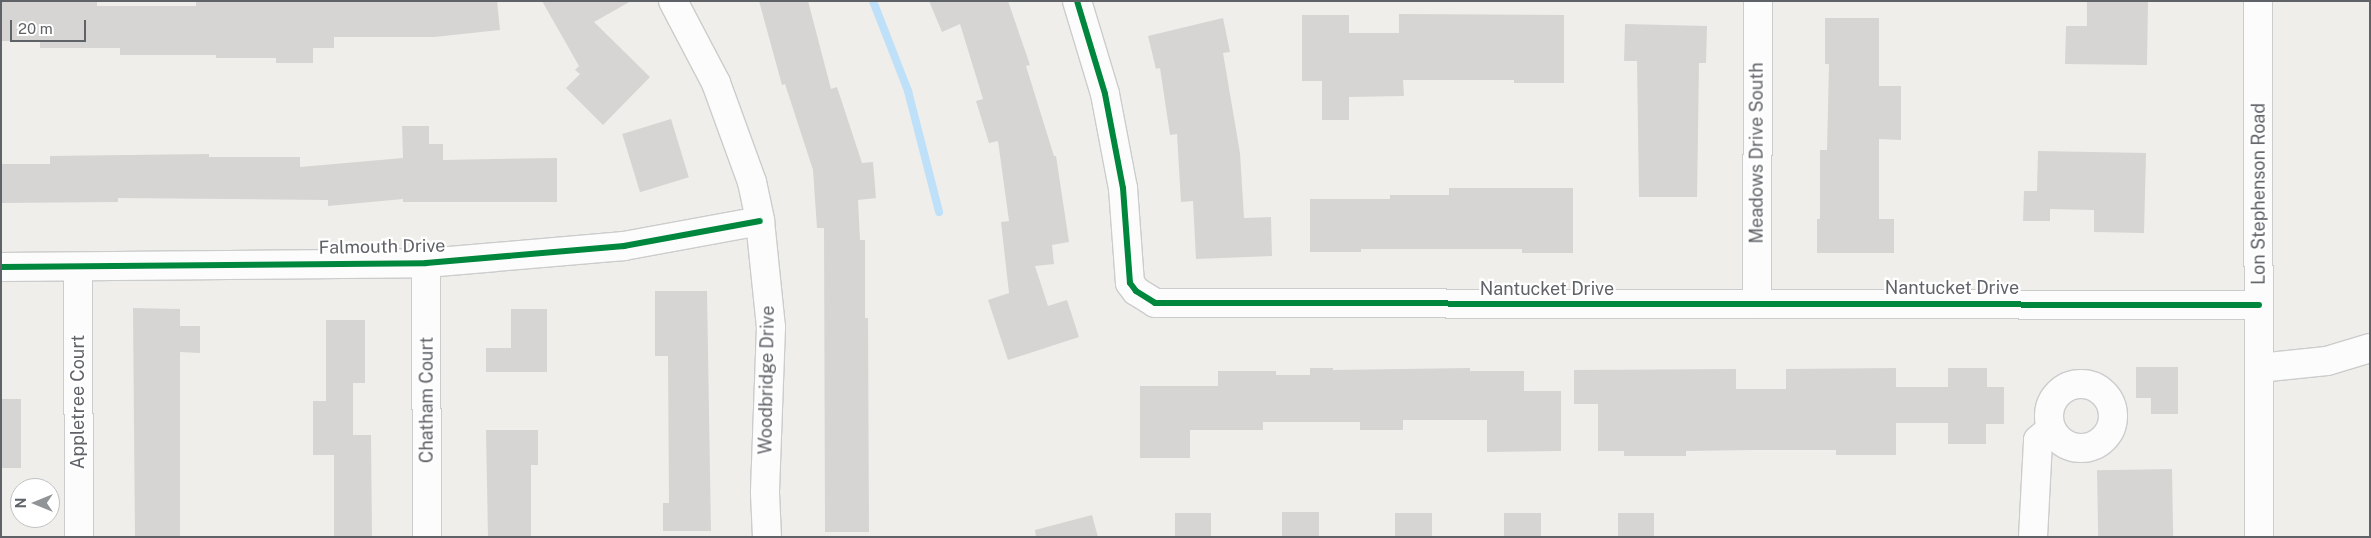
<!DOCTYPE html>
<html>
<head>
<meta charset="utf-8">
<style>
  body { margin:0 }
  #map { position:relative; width:2371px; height:538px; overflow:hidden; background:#efeeea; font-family:"Public Sans",sans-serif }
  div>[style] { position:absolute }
  .stream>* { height:8px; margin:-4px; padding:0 4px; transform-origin:4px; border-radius:4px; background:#bfe0f9 }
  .building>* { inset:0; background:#d6d5d3; transform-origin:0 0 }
  .roads { filter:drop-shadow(1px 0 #cbcccc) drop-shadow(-1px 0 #cbcccc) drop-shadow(0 1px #cbcccc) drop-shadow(0 -1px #cbcccc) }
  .minor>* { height:28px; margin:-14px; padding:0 14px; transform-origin:14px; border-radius:14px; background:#fdfcfc }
  .minor>.ring { margin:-14px; padding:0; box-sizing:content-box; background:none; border:28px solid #fdfcfc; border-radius:50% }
  .cycleway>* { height:6px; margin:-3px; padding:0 3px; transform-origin:3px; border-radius:3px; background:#00873e }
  span { translate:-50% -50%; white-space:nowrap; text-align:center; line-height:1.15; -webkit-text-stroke:4.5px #fff; paint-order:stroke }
  .street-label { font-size:18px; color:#5f6368 }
  .frame { position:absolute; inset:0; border:2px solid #5f6368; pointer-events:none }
  .north { position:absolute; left:10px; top:478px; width:50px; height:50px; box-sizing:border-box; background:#fff; border:1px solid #bfc1c3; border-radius:50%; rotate:270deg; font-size:14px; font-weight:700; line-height:20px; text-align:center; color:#5f6368 }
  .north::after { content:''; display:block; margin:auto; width:18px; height:22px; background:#919496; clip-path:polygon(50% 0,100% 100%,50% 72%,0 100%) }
  .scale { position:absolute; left:10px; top:20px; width:76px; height:22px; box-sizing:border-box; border:2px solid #5f6368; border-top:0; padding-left:6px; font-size:15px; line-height:18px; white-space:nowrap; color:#5f6368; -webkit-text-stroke:4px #fff; paint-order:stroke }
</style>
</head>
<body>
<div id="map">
  <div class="stream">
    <i style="left:873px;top:1px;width:97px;rotate:68.7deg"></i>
    <i style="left:908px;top:91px;width:125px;rotate:75.6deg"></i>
  </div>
  <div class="building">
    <i style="clip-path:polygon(1px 1px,97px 1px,97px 6px,196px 6px,196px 1px,497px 1px,500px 30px,434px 37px,334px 37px,334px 48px,313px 48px,313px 63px,276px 63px,276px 58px,216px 58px,216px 55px,120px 55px,120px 48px,40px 48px,40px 41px,1px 41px)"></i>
    <i style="clip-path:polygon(542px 1px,631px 1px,594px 22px,650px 77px,603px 125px,566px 88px,580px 74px,575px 70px,579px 66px)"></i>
    <i style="clip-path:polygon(759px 1px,808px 1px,831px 89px,837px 87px,862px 163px,873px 162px,876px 198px,858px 200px,860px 240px,865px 240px,865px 318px,868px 318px,869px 532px,825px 532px,824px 228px,817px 228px,813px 170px,785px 84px,782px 85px)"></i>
    <i style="clip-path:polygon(929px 1px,1008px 1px,1030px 65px,1026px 66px,1054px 156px,1056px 156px,1069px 242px,1052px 245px,1054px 264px,1035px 266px,1048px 306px,1067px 300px,1079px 337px,1008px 360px,988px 300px,1009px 293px,1001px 222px,1009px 221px,998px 141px,989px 143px,976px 101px,983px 99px,960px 24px,942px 32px)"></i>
    <i style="clip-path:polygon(2087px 1px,2148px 1px,2147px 65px,2065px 64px,2066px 26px,2087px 26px)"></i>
    <i style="clip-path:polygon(1399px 14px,1564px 15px,1564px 83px,1514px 83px,1514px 80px,1403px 80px,1404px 96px,1349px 97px,1349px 120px,1322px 120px,1322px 81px,1302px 81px,1302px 15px,1349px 15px,1349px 33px,1399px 33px)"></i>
    <i style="clip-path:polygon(1223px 18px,1230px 52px,1223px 53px,1240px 153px,1244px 218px,1271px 217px,1272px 256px,1196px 259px,1193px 201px,1181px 202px,1177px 134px,1170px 135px,1160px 68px,1156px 69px,1148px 36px)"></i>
    <i style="clip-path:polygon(1825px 18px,1879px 18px,1879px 86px,1901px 86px,1901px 140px,1879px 139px,1879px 219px,1894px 219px,1894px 253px,1817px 253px,1817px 219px,1820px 219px,1820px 150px,1827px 150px,1829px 64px,1825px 64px)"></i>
    <i style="clip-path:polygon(1625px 24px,1707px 26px,1706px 63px,1699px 63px,1697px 197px,1639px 197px,1637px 61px,1624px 61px)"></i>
    <i style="left:671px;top:119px;width:61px;height:51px;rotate:73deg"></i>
    <i style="clip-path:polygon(402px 126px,429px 126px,429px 144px,443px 144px,443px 160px,557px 158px,557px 202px,403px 202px,403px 199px,328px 206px,328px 200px,118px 198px,118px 202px,1px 203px,1px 164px,50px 164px,50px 156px,209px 154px,209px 157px,300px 157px,300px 167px,403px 158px)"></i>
    <i style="clip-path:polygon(2038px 151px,2146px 153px,2144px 233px,2094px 232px,2094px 210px,2050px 209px,2050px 221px,2023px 221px,2024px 191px,2037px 191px)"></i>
    <i style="clip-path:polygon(1449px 188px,1573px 188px,1573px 253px,1522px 253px,1522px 249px,1361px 249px,1361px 252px,1310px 252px,1310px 199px,1390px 199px,1390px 195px,1449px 195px)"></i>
    <i style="clip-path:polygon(655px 291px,707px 291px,711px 531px,663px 531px,663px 503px,669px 503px,668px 356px,655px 356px)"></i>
    <i style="clip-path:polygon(133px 308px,180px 309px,180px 326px,200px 326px,200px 353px,180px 352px,180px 537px,135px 537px)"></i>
    <i style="clip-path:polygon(511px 309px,547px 309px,547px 372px,486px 372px,486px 348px,511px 348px)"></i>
    <i style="clip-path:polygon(326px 320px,365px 320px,365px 383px,353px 383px,353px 435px,371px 435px,372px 537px,334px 537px,334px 455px,313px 455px,313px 401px,326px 401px)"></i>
    <i style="clip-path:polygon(2136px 367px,2178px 367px,2178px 414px,2151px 414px,2151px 398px,2136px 398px)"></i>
    <i style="clip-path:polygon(1310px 368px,1333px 368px,1333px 370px,1470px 368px,1470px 371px,1524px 371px,1524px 391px,1561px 391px,1561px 451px,1487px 452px,1487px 420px,1403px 420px,1403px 430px,1360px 430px,1360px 422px,1263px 422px,1263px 430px,1190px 430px,1190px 458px,1140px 458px,1140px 386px,1218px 386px,1218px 371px,1276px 371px,1276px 375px,1310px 375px)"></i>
    <i style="clip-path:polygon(1896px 368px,1896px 387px,1948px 387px,1948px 368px,1987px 368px,1987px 387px,2004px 387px,2004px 424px,1986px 424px,1986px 444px,1948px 444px,1948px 423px,1896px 423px,1896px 455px,1836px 455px,1836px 450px,1753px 450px,1686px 451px,1686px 456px,1624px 456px,1624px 451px,1598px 451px,1598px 404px,1574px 404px,1574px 370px,1736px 369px,1736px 389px,1786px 389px,1786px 369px)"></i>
    <i style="left:1px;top:399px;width:20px;height:69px"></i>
    <i style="clip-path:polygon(486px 430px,538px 430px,538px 465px,531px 465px,531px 537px,488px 537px)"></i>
    <i style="left:2172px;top:469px;width:68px;height:75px;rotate:89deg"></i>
    <i style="left:1319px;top:512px;width:25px;height:37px;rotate:90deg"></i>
    <i style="left:1175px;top:513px;width:36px;height:24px"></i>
    <i style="left:1395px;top:513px;width:37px;height:24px"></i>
    <i style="left:1504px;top:513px;width:37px;height:24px"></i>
    <i style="left:1618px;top:513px;width:36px;height:24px"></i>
    <i style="clip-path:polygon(1092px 515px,1098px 537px,1036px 537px,1035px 530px)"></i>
  </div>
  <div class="roads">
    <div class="minor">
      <i style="left:673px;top:1px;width:93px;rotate:62.3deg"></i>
      <i style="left:716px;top:83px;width:105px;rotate:70deg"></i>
      <i style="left:752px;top:182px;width:40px;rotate:78deg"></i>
      <i style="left:760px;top:221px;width:107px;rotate:84.1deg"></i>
      <i style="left:771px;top:327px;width:166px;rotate:92.1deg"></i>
      <i style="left:765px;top:493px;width:44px;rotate:87.4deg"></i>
      <i style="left:1077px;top:1px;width:97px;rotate:73.2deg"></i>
      <i style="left:1105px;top:94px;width:96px;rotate:79.2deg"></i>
      <i style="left:1123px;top:188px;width:95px;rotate:85.8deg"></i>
      <i style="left:1130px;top:283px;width:10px;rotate:53deg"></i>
      <i style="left:1136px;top:291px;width:22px;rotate:32deg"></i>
      <i style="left:1155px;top:303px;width:1104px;rotate:0.1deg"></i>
      <i style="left:2258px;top:1px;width:536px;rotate:89.89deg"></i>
      <i style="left:426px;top:263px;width:274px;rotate:89.8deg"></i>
      <i style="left:1px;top:267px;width:425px;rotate:-0.5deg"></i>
      <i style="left:426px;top:263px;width:199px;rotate:-4.9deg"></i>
      <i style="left:624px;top:246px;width:138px;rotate:-10.4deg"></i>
      <i style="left:78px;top:267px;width:270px;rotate:89.8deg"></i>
      <i style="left:1757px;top:304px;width:303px;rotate:-89.8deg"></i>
      <i style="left:2259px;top:368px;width:68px;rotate:-5.9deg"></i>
      <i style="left:2327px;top:361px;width:45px;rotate:-16.8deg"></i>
      <i class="ring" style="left:2049px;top:384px;width:36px;height:36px"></i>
      <i style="left:2033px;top:537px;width:97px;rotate:-87deg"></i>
      <i style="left:2038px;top:440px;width:17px;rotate:-40deg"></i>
    </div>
  </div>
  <div class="cycleway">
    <i style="left:1077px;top:1px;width:97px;rotate:73.2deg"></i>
    <i style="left:1105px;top:94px;width:96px;rotate:79.2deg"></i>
    <i style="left:1123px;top:188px;width:95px;rotate:85.8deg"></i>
    <i style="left:1130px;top:283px;width:10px;rotate:53deg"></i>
    <i style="left:1136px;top:291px;width:22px;rotate:32deg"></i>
    <i style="left:1155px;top:303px;width:1104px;rotate:0.1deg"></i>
    <i style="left:1px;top:267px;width:425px;rotate:-0.5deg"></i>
    <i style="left:426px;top:263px;width:199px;rotate:-4.9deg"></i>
    <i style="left:624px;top:246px;width:138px;rotate:-10.4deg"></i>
  </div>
  <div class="street-label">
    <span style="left:1757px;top:153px;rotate:-90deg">Meadows Drive South</span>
    <span style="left:2259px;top:194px;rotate:-90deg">Lon Stephenson Road</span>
    <span style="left:382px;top:247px;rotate:-1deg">Falmouth Drive</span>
    <span style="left:1952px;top:288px">Nantucket Drive</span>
    <span style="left:1547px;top:289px">Nantucket Drive</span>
    <span style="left:767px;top:380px;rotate:-89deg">Woodbridge Drive</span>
    <span style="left:427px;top:400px;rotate:-90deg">Chatham Court</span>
    <span style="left:78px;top:402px;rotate:-90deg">Appletree Court</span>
  </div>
  <div class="frame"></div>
  <div class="north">N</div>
  <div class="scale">20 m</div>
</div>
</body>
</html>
